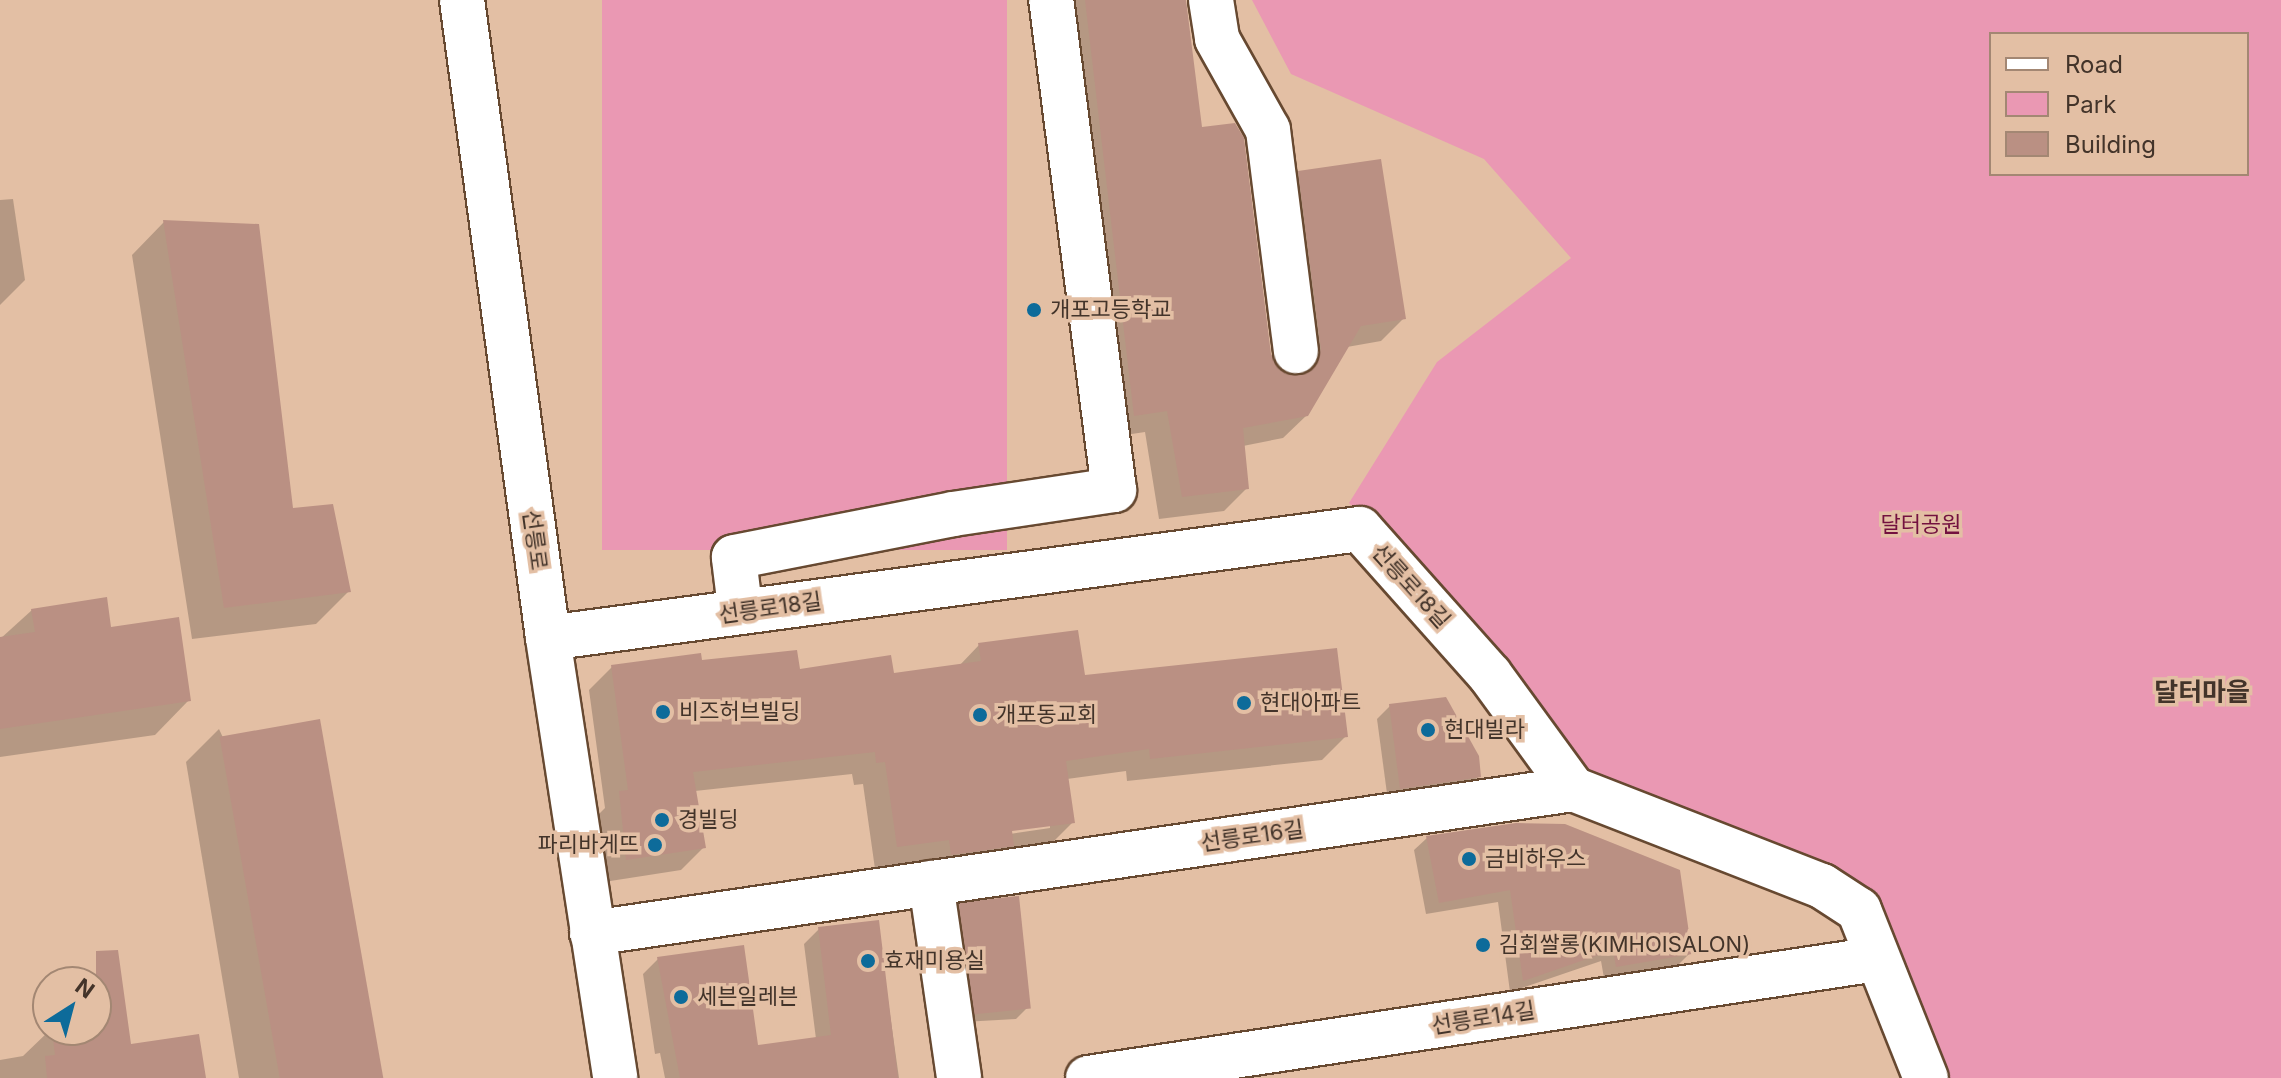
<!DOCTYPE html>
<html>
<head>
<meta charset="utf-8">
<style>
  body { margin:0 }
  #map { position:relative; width:2281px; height:1078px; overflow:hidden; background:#e3bfa4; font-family:Inter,"Noto Sans KR",sans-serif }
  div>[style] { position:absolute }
  .green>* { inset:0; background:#ea98b3; transform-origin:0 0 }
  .shadow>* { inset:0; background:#0003 }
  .building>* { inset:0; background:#ba9083; transform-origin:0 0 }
  .roads { filter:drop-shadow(2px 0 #674931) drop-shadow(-2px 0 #674931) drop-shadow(0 2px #674931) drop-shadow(0 -2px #674931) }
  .minor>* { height:44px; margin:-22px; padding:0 22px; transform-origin:22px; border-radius:22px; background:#fff }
  .dots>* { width:22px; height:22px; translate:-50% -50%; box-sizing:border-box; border:4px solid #e3bfa4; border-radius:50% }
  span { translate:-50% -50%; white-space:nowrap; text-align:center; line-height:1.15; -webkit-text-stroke:7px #e3bfa4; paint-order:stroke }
  .poi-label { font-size:22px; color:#43342a }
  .left { translate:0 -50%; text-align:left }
  .right { translate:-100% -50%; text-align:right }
  .park-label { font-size:22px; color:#73113f }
  .street-label { font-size:22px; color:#43342a }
  .quarter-label { font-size:26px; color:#43342a; font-weight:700 }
  .legend { position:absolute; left:1989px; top:32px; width:260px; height:144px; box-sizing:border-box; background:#e3bfa4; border:2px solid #a38773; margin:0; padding:10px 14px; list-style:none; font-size:24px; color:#43342a }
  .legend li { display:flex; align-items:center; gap:16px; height:40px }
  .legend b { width:40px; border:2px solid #a38773 }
  .north { position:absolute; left:32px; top:966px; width:80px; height:80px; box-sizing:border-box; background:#e3bfa4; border:2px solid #a38773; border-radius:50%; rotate:36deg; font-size:22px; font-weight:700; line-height:32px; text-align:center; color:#43342a }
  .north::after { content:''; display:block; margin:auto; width:28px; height:36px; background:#0d6b9a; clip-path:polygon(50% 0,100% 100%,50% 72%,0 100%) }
</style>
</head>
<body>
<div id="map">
  <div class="green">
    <i style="left:602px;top:0;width:405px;height:550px"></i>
    <i style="clip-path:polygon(evenodd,1252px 0,2281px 0,2281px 1078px,1950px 1078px,1878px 915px,1582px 780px,1478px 634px,1349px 503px,1437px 362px,1571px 258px,1484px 159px,1291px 74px,1252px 0,1991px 34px,2247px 34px,2247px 174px,1991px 174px,1991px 34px)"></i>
  </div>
  <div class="shadow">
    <i style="clip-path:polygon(1060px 0,1184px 0,1201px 129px,1269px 356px,1285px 376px,1297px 378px,1276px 195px,1299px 172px,1403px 319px,1381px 341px,1347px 347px,1307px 415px,1283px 438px,1243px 446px,1247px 488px,1224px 511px,1159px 519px,1145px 432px,1112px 437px)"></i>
    <i style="clip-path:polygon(13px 199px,25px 280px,0 305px,0 200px)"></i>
    <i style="clip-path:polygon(164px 222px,291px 510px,349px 591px,316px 624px,192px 639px,132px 255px)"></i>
    <i style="clip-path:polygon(32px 610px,109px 629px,189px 700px,155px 735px,0 757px,0 639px)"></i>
    <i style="clip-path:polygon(evenodd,979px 645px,1083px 678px,1345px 737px,1322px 760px,1127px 781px,1126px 771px,1067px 779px,1073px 822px,1050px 845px,875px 869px,863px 784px,854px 785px,852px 774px,695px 791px,704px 847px,681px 870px,604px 882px,597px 816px,605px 808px,589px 690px,612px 667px,700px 663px,893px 676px,958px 667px,979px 645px,1050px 824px,1050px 828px,1003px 835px,1002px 831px,1050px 824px)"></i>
    <i style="clip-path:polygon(1390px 706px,1479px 776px,1467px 789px,1388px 801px,1377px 719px)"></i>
    <i style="clip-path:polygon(219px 729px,382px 1078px,239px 1078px,186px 762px)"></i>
    <i style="clip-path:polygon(1427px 838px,1690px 953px,1677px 966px,1604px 978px,1601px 961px,1510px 992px,1498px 902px,1426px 914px,1414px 850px)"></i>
    <i style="clip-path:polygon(960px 906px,1028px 1007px,1016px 1019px,963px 1022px,948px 919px)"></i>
    <i style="clip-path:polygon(877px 922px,899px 1078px,665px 1078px,660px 1053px,655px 1054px,643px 974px,658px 959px,756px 1047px,816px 1039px,804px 944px,819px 929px)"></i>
    <i style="clip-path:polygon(96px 1021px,130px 1046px,204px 1078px,0 1078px,0 1060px,23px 1056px,50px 1030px,96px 1030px)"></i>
  </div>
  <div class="building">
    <i style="clip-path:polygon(1085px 0,1186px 0,1202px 127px,1235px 123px,1244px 138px,1271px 354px,1286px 374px,1310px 371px,1321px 349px,1298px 171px,1381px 159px,1406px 319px,1361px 326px,1308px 416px,1243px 428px,1249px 489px,1182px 497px,1167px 411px,1134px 416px)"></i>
    <i style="clip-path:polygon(163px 220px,259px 224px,293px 508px,333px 504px,351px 592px,224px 608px)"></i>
    <i style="clip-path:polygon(107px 597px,111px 627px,179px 617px,191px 701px,0 729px,0 637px,35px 632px,31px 609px)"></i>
    <i style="clip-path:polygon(1078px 630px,1085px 675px,1337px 648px,1348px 737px,1150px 759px,1149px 749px,1066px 761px,1075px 823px,1012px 831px,1014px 846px,951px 855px,949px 840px,897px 847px,885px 762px,876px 763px,875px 752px,693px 772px,706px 848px,626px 860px,619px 791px,628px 790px,611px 665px,701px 653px,702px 660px,797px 650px,800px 669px,891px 655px,894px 673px,981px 661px,978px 643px)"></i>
    <i style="clip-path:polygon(1446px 697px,1479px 756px,1481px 777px,1400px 789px,1389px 704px)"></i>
    <i style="left:320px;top:719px;width:365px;height:102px;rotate:80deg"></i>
    <i style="clip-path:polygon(1516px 823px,1565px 824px,1680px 870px,1692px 954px,1616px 967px,1613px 950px,1523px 981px,1510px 890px,1439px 903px,1426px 836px)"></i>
    <i style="left:1019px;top:896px;width:113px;height:61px;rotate:84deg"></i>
    <i style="clip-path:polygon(879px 920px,898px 1078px,680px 1078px,657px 957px,744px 945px,758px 1045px,831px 1035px,818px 927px)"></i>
    <i style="clip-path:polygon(118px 950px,131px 1044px,199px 1034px,206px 1078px,47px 1078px,45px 1056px,55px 1055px,52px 1030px,96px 1030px,96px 951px)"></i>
  </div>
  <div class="roads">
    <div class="minor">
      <i style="left:462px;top:0;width:644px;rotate:82.32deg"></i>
      <i style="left:548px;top:638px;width:445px;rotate:81.3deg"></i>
      <i style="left:1211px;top:0;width:39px;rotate:81deg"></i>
      <i style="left:1217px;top:39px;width:104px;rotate:60.7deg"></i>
      <i style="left:1268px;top:130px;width:223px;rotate:82.8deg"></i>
      <i style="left:738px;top:591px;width:34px;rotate:-97deg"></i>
      <i style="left:734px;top:557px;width:223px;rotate:-11.1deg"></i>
      <i style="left:953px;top:514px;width:163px;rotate:-8.5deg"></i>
      <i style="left:1114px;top:490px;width:494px;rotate:-97.3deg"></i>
      <i style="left:548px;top:638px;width:819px;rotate:-7.65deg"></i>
      <i style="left:1360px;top:529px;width:195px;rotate:48.3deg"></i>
      <i style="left:1490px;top:675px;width:141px;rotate:53.9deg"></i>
      <i style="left:1573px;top:789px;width:267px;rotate:21.3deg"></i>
      <i style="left:1822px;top:886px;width:44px;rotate:33deg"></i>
      <i style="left:1859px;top:910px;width:181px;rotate:68.3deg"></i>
      <i style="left:931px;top:883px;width:197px;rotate:81.8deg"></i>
      <i style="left:592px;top:933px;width:992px;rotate:-8.35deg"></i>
      <i style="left:1088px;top:1078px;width:798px;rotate:-8.58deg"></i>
    </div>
  </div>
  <div class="dots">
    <i style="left:1034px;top:310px;background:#0d6b9a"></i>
    <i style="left:1244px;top:703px;background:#0d6b9a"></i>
    <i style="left:663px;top:712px;background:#0d6b9a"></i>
    <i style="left:980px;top:715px;background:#0d6b9a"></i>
    <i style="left:1428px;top:730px;background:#0d6b9a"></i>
    <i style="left:662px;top:820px;background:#0d6b9a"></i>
    <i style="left:655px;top:845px;background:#0d6b9a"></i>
    <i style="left:1469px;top:859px;background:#0d6b9a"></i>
    <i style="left:1483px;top:945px;background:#0d6b9a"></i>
    <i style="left:868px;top:961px;background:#0d6b9a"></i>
    <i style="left:681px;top:997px;background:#0d6b9a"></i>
  </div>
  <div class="poi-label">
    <span class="left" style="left:1050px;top:310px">개포고등학교</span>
    <span class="left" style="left:1260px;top:703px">현대아파트</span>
    <span class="left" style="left:679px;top:712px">비즈허브빌딩</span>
    <span class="left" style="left:996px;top:715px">개포동교회</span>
    <span class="left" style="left:1444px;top:730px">현대빌라</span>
    <span class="left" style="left:678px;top:820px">경빌딩</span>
    <span class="right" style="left:639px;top:845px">파리바게뜨</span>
    <span class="left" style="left:1485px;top:859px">금비하우스</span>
    <span class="left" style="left:1499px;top:945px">김회쌀롱(KIMHOISALON)</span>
    <span class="left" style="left:884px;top:961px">효재미용실</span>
    <span class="left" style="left:697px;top:997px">세븐일레븐</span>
  </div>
  <div class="park-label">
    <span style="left:1921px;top:525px">달터공원</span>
  </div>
  <div class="street-label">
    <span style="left:535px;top:540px;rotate:82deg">선릉로</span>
    <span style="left:1411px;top:586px;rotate:48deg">선릉로18길</span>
    <span style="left:770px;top:608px;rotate:-8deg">선릉로18길</span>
    <span style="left:1252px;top:836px;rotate:-8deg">선릉로16길</span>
    <span style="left:1483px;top:1018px;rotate:-9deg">선릉로14길</span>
  </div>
  <div class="quarter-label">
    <span style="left:2202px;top:692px">달터마을</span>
  </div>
  <ul class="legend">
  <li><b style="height:10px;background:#fff"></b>Road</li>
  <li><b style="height:22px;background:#ea98b3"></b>Park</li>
  <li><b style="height:22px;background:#ba9083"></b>Building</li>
  </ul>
  <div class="north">N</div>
</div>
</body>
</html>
